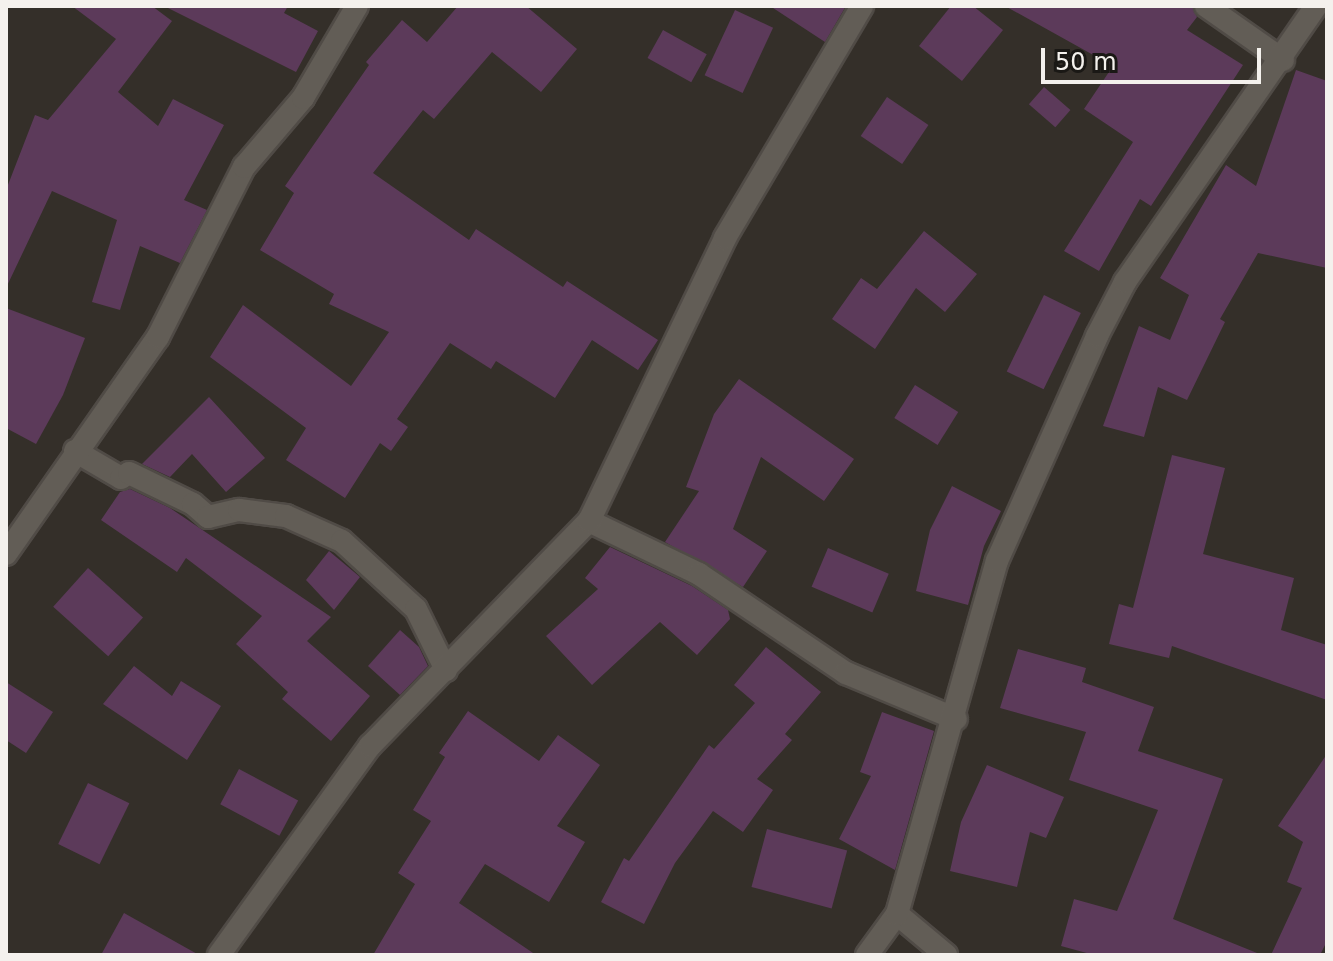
<!DOCTYPE html>
<html>
<head>
<meta charset="utf-8">
<style>
  body { margin:0 }
  #map { position:relative; width:1333px; height:961px; overflow:hidden; background:#342f29; font-family:"DejaVu Sans",sans-serif }
  div>[style] { position:absolute }
  .building>* { inset:0; background:#5c3a5a; transform-origin:0 0 }
  .roads { filter:drop-shadow(2px 0 #504b46) drop-shadow(-2px 0 #504b46) drop-shadow(0 2px #504b46) drop-shadow(0 -2px #504b46) }
  .street>* { height:22px; margin:-11px; padding:0 11px; transform-origin:11px; border-radius:11px; background:#625d56 }
  span { translate:-50% -50%; white-space:nowrap; text-align:center; line-height:1.15; -webkit-text-stroke:6px #1a1815; paint-order:stroke }
  .frame { position:absolute; inset:0; border:8px solid #f4f1ed; pointer-events:none }
  .scale { position:absolute; left:1041px; top:48px; width:220px; height:36px; box-sizing:border-box; border:4px solid #f4f1ed; border-top:0; padding-left:10px; font-size:24px; line-height:28px; white-space:nowrap; color:#f4f1ed; -webkit-text-stroke:6px #1a1815; paint-order:stroke }
</style>
</head>
<body>
<div id="map">
  <div class="building">
    <i style="clip-path:polygon(72px 6px,152px 6px,172px 21px,118px 92px,158px 126px,173px 99px,224px 125px,184px 200px,207px 210px,180px 263px,140px 246px,120px 310px,92px 302px,117px 220px,52px 191px,6px 288px,6px 190px,35px 115px,48px 120px,116px 39px)"></i>
    <i style="clip-path:polygon(164px 6px,288px 6px,284px 13px,318px 31px,296px 72px)"></i>
    <i style="clip-path:polygon(458px 6px,526px 6px,577px 49px,541px 92px,492px 52px,434px 119px,423px 110px,373px 173px,469px 240px,476px 229px,563px 287px,567px 281px,658px 340px,638px 370px,592px 340px,555px 398px,496px 361px,491px 369px,450px 343px,397px 419px,408px 427px,391px 451px,380px 443px,345px 498px,286px 460px,306px 428px,210px 357px,243px 305px,351px 386px,389px 332px,329px 304px,334px 294px,260px 250px,294px 193px,285px 186px,369px 65px,366px 62px,402px 20px,427px 42px)"></i>
    <i style="clip-path:polygon(770px 6px,846px 6px,825px 42px)"></i>
    <i style="clip-path:polygon(951px 6px,973px 6px,1003px 30px,962px 81px,919px 46px)"></i>
    <i style="clip-path:polygon(1005px 6px,1192px 6px,1197px 17px,1187px 30px,1243px 65px,1151px 206px,1140px 199px,1099px 271px,1064px 251px,1133px 142px,1084px 109px,1113px 66px)"></i>
    <i style="left:735px;top:10px;width:42px;height:72px;rotate:25deg"></i>
    <i style="left:663px;top:30px;width:50px;height:32px;rotate:29deg"></i>
    <i style="clip-path:polygon(1296px 70px,1327px 81px,1327px 268px,1258px 253px,1220px 319px,1225px 322px,1187px 400px,1158px 387px,1144px 437px,1103px 426px,1139px 326px,1170px 340px,1189px 295px,1160px 278px,1226px 165px,1256px 186px)"></i>
    <i style="left:1044px;top:87px;width:35px;height:23px;rotate:41deg"></i>
    <i style="left:887px;top:97px;width:50px;height:47px;rotate:34deg"></i>
    <i style="clip-path:polygon(924px 231px,977px 274px,945px 312px,916px 288px,875px 349px,832px 319px,861px 278px,877px 289px)"></i>
    <i style="left:1044px;top:295px;width:41px;height:85px;rotate:26deg"></i>
    <i style="clip-path:polygon(6px 308px,85px 338px,63px 395px,36px 444px,6px 428px)"></i>
    <i style="clip-path:polygon(739px 379px,854px 459px,824px 501px,761px 457px,733px 529px,767px 551px,743px 587px,665px 542px,699px 491px,686px 487px,714px 414px)"></i>
    <i style="left:915px;top:385px;width:51px;height:39px;rotate:32deg"></i>
    <i style="clip-path:polygon(209px 397px,265px 458px,226px 492px,192px 454px,170px 477px,142px 464px)"></i>
    <i style="clip-path:polygon(1172px 455px,1225px 468px,1203px 554px,1294px 578px,1281px 630px,1327px 645px,1327px 700px,1172px 646px,1169px 658px,1109px 644px,1119px 604px,1133px 608px)"></i>
    <i style="clip-path:polygon(952px 486px,1001px 511px,984px 546px,968px 605px,916px 591px,930px 530px)"></i>
    <i style="clip-path:polygon(130px 489px,170px 508px,331px 617px,307px 641px,370px 696px,331px 741px,282px 699px,288px 692px,236px 644px,262px 616px,186px 558px,177px 572px,101px 520px,120px 492px)"></i>
    <i style="clip-path:polygon(610px 547px,692px 586px,728px 610px,730px 619px,697px 655px,660px 622px,592px 685px,546px 636px,598px 589px,585px 578px)"></i>
    <i style="left:828px;top:548px;width:66px;height:42px;rotate:23deg"></i>
    <i style="clip-path:polygon(329px 551px,360px 577px,334px 610px,306px 580px)"></i>
    <i style="left:88px;top:568px;width:74px;height:52px;rotate:42deg"></i>
    <i style="clip-path:polygon(400px 630px,419px 647px,428px 666px,400px 695px,368px 666px)"></i>
    <i style="clip-path:polygon(766px 647px,821px 692px,785px 734px,792px 740px,757px 779px,773px 790px,743px 832px,713px 811px,675px 863px,644px 924px,601px 902px,624px 858px,629px 861px,709px 745px,714px 749px,755px 703px,734px 685px)"></i>
    <i style="clip-path:polygon(1018px 649px,1086px 668px,1082px 682px,1154px 707px,1138px 751px,1223px 779px,1173px 919px,1262px 955px,1094px 955px,1061px 946px,1074px 899px,1117px 911px,1158px 810px,1069px 780px,1086px 732px,1000px 708px)"></i>
    <i style="clip-path:polygon(134px 666px,172px 696px,181px 681px,221px 706px,187px 760px,103px 704px)"></i>
    <i style="clip-path:polygon(6px 682px,53px 712px,26px 753px,6px 740px)"></i>
    <i style="clip-path:polygon(468px 711px,539px 761px,558px 735px,600px 765px,557px 826px,585px 842px,549px 902px,485px 864px,459px 903px,536px 955px,373px 955px,415px 884px,398px 873px,431px 821px,413px 810px,445px 757px,439px 753px)"></i>
    <i style="clip-path:polygon(882px 712px,934px 731px,895px 870px,839px 839px,871px 776px,860px 772px)"></i>
    <i style="clip-path:polygon(1327px 754px,1327px 941px,1320px 955px,1271px 955px,1302px 888px,1287px 882px,1303px 842px,1278px 826px)"></i>
    <i style="clip-path:polygon(987px 765px,1064px 797px,1046px 838px,1030px 832px,1017px 887px,950px 871px,961px 822px)"></i>
    <i style="left:239px;top:769px;width:67px;height:40px;rotate:28deg"></i>
    <i style="left:88px;top:783px;width:46px;height:68px;rotate:26deg"></i>
    <i style="left:767px;top:829px;width:83px;height:60px;rotate:15deg"></i>
    <i style="clip-path:polygon(124px 913px,199px 955px,101px 955px)"></i>
  </div>
  <div class="roads">
    <div class="street">
      <i style="left:1206px;top:6px;width:94px;rotate:35deg"></i>
      <i style="left:75px;top:451px;width:53px;rotate:30.4deg"></i>
      <i style="left:121px;top:478px;width:9px;rotate:-32deg"></i>
      <i style="left:129px;top:473px;width:71px;rotate:25.8deg"></i>
      <i style="left:193px;top:504px;width:20px;rotate:41deg"></i>
      <i style="left:208px;top:517px;width:32px;rotate:-13deg"></i>
      <i style="left:239px;top:510px;width:47px;rotate:7.3deg"></i>
      <i style="left:286px;top:516px;width:61px;rotate:24.1deg"></i>
      <i style="left:342px;top:541px;width:100px;rotate:42.6deg"></i>
      <i style="left:416px;top:609px;width:68px;rotate:63.8deg"></i>
      <i style="left:589px;top:521px;width:122px;rotate:25.7deg"></i>
      <i style="left:699px;top:574px;width:177px;rotate:34deg"></i>
      <i style="left:846px;top:673px;width:119px;rotate:22.7deg"></i>
      <i style="left:6px;top:554px;width:265px;rotate:-55deg"></i>
      <i style="left:158px;top:337px;width:191px;rotate:-63.2deg"></i>
      <i style="left:244px;top:167px;width:91px;rotate:-49.5deg"></i>
      <i style="left:303px;top:98px;width:107px;rotate:-59.6deg"></i>
      <i style="left:897px;top:914px;width:64px;rotate:39.9deg"></i>
      <i style="left:219px;top:955px;width:258px;rotate:-54.2deg"></i>
      <i style="left:370px;top:746px;width:314px;rotate:-45.8deg"></i>
      <i style="left:589px;top:521px;width:314px;rotate:-64.3deg"></i>
      <i style="left:725px;top:238px;width:269px;rotate:-59.4deg"></i>
      <i style="left:867px;top:955px;width:51px;rotate:-53.8deg"></i>
      <i style="left:897px;top:914px;width:367px;rotate:-74.2deg"></i>
      <i style="left:997px;top:561px;width:246px;rotate:-66deg"></i>
      <i style="left:1097px;top:336px;width:61px;rotate:-62.6deg"></i>
      <i style="left:1125px;top:282px;width:336px;rotate:-55.3deg"></i>
    </div>
  </div>
  <div class="frame"></div>
  <div class="scale">50 m</div>
</div>
</body>
</html>
